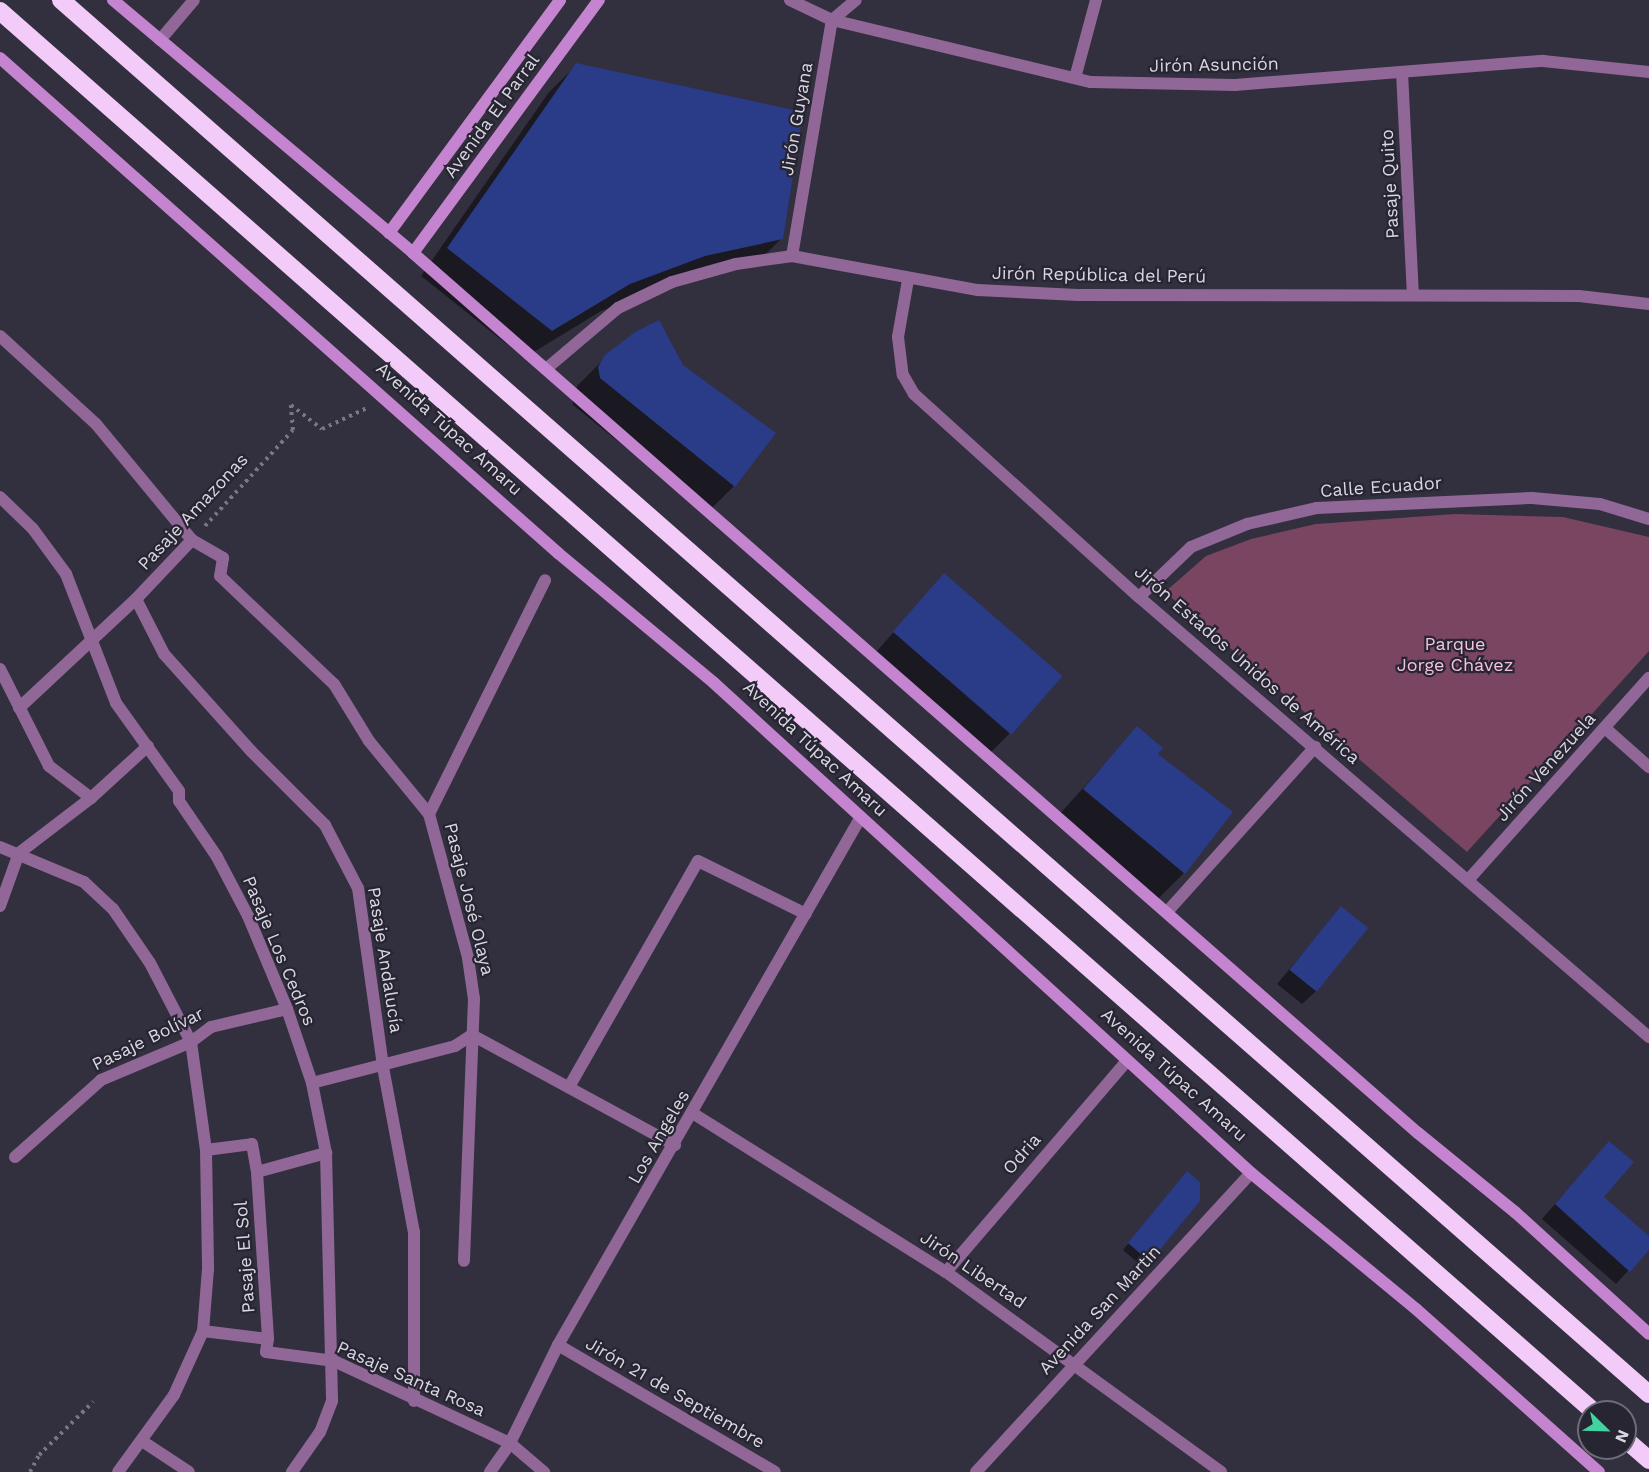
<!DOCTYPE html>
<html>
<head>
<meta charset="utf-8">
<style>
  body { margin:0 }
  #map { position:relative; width:1649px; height:1472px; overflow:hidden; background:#322f3e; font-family:"Work Sans",sans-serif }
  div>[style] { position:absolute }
  .green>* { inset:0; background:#794560 }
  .shadow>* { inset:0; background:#0007 }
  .building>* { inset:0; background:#2a3b87; transform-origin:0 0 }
  .path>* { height:4px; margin-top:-2px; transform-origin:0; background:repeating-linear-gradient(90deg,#7a7784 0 3px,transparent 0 7.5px) }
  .lane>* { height:12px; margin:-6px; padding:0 6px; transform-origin:6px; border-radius:6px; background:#906796 }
  .street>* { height:12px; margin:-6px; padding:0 6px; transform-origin:6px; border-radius:6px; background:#906796 }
  .secondary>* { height:12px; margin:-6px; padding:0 6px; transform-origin:6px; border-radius:6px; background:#c584cf }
  .highway>* { height:18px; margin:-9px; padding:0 9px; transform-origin:9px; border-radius:9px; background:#f3cbf9 }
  span { translate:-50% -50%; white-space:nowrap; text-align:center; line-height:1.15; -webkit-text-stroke:4.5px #282533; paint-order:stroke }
  .street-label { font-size:18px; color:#d9d7e1 }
  .park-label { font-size:18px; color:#f4c3db }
  .north { position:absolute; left:1577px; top:1400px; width:60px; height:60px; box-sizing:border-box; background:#282533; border:2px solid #6f6c79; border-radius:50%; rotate:113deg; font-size:16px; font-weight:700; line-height:24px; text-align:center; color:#d9d7e1 }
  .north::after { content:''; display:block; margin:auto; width:21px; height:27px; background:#42d4a0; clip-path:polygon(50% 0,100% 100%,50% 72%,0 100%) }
</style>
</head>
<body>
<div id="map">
  <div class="green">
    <i style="clip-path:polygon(1455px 514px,1563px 517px,1649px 537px,1649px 651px,1467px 852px,1165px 592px,1206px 556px,1251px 539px,1316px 524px)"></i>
  </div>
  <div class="shadow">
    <i style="clip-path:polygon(577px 65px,782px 238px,754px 266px,676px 283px,601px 311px,524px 358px,421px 276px,549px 92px)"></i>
    <i style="clip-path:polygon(606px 357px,734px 486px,707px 513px,573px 405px,572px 396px,578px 385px)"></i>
    <i style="clip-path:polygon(944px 575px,1010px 733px,985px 758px,869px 660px)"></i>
    <i style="clip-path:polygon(1137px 728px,1156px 754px,1184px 873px,1157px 900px,1057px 817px)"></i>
    <i style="clip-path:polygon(1341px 908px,1316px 991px,1302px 1004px,1277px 984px)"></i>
    <i style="clip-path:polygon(1596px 1157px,1602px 1198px,1649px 1238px,1649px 1248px,1616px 1284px,1542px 1219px)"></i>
    <i style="clip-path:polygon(1181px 1180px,1149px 1261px,1143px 1267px,1123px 1250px)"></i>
  </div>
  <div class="building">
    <i style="clip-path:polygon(576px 63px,803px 112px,783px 239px,705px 256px,630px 284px,552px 331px,447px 248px)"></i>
    <i style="clip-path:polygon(659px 320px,683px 365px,776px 433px,735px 487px,600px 378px,598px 367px,605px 355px,635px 332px)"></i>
    <i style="left:944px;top:573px;width:157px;height:78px;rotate:41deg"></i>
    <i style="clip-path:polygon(1137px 726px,1163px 748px,1158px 754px,1233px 812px,1185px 874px,1083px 789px)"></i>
    <i style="left:1341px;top:906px;width:35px;height:82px;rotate:39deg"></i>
    <i style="clip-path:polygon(1609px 1141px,1634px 1162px,1604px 1197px,1649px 1236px,1649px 1250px,1630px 1272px,1555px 1204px)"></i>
    <i style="clip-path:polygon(1187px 1171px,1200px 1182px,1200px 1201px,1150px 1262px,1128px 1243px)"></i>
  </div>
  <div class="path">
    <i style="left:205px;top:526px;width:130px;rotate:-47.5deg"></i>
    <i style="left:293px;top:430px;width:25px;rotate:-95deg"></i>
    <i style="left:291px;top:405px;width:39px;rotate:38deg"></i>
    <i style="left:322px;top:429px;width:50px;rotate:-25deg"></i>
    <i style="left:30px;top:1472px;width:19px;rotate:-62deg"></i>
    <i style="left:39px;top:1455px;width:76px;rotate:-44.5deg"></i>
  </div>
  <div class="lane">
    <i style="left:160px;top:40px;width:52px;rotate:-49.6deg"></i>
    <i style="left:0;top:497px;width:46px;rotate:44.1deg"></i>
    <i style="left:33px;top:529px;width:56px;rotate:53.7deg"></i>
    <i style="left:66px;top:574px;width:138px;rotate:68.8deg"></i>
    <i style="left:116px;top:703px;width:108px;rotate:54.4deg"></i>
    <i style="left:179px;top:791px;width:10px;rotate:90deg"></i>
    <i style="left:179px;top:801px;width:68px;rotate:55.8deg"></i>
    <i style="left:217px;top:857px;width:67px;rotate:62.3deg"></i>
    <i style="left:248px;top:916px;width:101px;rotate:67.2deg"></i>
    <i style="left:287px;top:1009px;width:78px;rotate:71.3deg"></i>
    <i style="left:312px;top:1083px;width:71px;rotate:78.7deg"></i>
    <i style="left:326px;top:1153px;width:248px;rotate:88.6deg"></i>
    <i style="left:332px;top:1401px;width:33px;rotate:111deg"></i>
    <i style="left:320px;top:1432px;width:49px;rotate:125deg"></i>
    <i style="left:136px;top:599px;width:62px;rotate:63deg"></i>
    <i style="left:164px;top:654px;width:130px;rotate:48.1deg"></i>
    <i style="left:251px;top:751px;width:105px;rotate:45deg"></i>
    <i style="left:325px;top:825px;width:71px;rotate:62.4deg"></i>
    <i style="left:358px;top:888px;width:181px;rotate:82deg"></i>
    <i style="left:383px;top:1067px;width:168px;rotate:79.4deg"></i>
    <i style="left:414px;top:1232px;width:169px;rotate:90deg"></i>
    <i style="left:0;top:669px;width:109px;rotate:63.2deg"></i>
    <i style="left:49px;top:766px;width:53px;rotate:37.3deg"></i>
    <i style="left:19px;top:708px;width:160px;rotate:-43deg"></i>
    <i style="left:136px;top:599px;width:81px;rotate:-46.5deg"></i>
    <i style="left:192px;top:540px;width:36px;rotate:30deg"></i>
    <i style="left:223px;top:558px;width:18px;rotate:99deg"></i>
    <i style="left:220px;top:576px;width:157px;rotate:43.5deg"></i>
    <i style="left:334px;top:684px;width:67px;rotate:58.4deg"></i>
    <i style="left:369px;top:741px;width:94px;rotate:50.6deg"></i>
    <i style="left:429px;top:814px;width:149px;rotate:74.8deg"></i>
    <i style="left:468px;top:958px;width:41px;rotate:81.7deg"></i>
    <i style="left:474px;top:999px;width:262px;rotate:92.2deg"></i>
    <i style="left:0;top:847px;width:91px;rotate:22.6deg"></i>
    <i style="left:84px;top:882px;width:40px;rotate:43deg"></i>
    <i style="left:113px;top:909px;width:65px;rotate:55.6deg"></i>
    <i style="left:150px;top:963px;width:89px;rotate:62.6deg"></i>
    <i style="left:191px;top:1042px;width:109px;rotate:82.1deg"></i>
    <i style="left:206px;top:1150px;width:119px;rotate:89deg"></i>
    <i style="left:208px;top:1269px;width:62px;rotate:94.6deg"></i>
    <i style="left:203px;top:1331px;width:70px;rotate:114.4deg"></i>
    <i style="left:174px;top:1395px;width:95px;rotate:126deg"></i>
    <i style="left:0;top:906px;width:56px;rotate:-70.3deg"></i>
    <i style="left:19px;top:853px;width:91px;rotate:-37.4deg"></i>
    <i style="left:91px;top:798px;width:77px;rotate:-42.4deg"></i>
    <i style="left:472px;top:1035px;width:231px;rotate:28.5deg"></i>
    <i style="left:312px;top:1083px;width:148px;rotate:-14.5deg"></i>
    <i style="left:455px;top:1046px;width:20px;rotate:-33deg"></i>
    <i style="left:569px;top:1087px;width:260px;rotate:-60.3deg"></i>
    <i style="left:698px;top:861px;width:120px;rotate:26.1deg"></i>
    <i style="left:206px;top:1150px;width:46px;rotate:-7.4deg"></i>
    <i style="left:252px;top:1144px;width:28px;rotate:80deg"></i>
    <i style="left:257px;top:1172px;width:72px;rotate:-15.4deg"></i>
    <i style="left:15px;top:1157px;width:115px;rotate:-41.8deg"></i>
    <i style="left:101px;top:1080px;width:98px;rotate:-22.9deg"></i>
    <i style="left:191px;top:1042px;width:25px;rotate:-37deg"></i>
    <i style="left:211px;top:1027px;width:78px;rotate:-13.3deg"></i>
    <i style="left:257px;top:1172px;width:167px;rotate:86.2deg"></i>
    <i style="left:946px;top:1272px;width:278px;rotate:-49.4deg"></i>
    <i style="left:203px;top:1331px;width:65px;rotate:7deg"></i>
    <i style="left:268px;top:1339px;width:13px;rotate:99deg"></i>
    <i style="left:266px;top:1352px;width:69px;rotate:7.5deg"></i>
    <i style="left:334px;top:1361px;width:194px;rotate:25deg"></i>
    <i style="left:142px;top:1441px;width:56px;rotate:33.4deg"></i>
  </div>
  <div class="street">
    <i style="left:790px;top:0;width:47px;rotate:25.5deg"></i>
    <i style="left:832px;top:20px;width:266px;rotate:13.5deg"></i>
    <i style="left:1091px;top:82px;width:144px;rotate:1.2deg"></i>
    <i style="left:1235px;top:85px;width:309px;rotate:-4.5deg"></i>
    <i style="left:1543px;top:61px;width:107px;rotate:5.9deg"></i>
    <i style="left:1402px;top:72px;width:222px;rotate:87.2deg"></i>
    <i style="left:1075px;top:78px;width:81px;rotate:-74.9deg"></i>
    <i style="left:792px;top:256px;width:239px;rotate:-80.4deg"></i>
    <i style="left:832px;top:20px;width:31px;rotate:-40deg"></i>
    <i style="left:908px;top:280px;width:58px;rotate:100deg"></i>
    <i style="left:898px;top:337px;width:38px;rotate:83deg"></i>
    <i style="left:903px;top:375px;width:22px;rotate:60deg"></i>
    <i style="left:914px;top:394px;width:303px;rotate:42.1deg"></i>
    <i style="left:1139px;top:597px;width:674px;rotate:40.79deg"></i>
    <i style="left:0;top:336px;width:130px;rotate:42.5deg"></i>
    <i style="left:96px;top:424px;width:151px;rotate:50.4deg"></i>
    <i style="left:546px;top:369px;width:94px;rotate:-40.3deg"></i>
    <i style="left:618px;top:308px;width:60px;rotate:-25.7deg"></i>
    <i style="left:672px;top:282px;width:66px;rotate:-15.7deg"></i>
    <i style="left:736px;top:264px;width:57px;rotate:-8.1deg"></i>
    <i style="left:792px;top:256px;width:189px;rotate:10.4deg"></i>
    <i style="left:978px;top:290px;width:100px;rotate:2.9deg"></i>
    <i style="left:1078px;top:295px;width:501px;rotate:0.11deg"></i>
    <i style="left:1579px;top:296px;width:70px;rotate:6.5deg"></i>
    <i style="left:1139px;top:597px;width:72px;rotate:-43.9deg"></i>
    <i style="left:1191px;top:547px;width:61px;rotate:-22.3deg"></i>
    <i style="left:1247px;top:524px;width:72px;rotate:-12.9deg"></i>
    <i style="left:1317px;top:508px;width:215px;rotate:-2.7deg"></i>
    <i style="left:1532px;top:498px;width:68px;rotate:5deg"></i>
    <i style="left:1600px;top:504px;width:51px;rotate:17deg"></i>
    <i style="left:1605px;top:728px;width:59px;rotate:41.6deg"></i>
    <i style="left:429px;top:814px;width:261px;rotate:-63.6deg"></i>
    <i style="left:1469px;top:879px;width:270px;rotate:-48.2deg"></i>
    <i style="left:1167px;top:912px;width:222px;rotate:-48.1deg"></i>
    <i style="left:694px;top:1114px;width:297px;rotate:32.1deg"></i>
    <i style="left:946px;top:1272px;width:340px;rotate:36deg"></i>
    <i style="left:558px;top:1345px;width:251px;rotate:30.3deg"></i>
    <i style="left:510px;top:1443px;width:45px;rotate:40.5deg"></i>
    <i style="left:490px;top:1472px;width:35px;rotate:-55deg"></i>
    <i style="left:510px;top:1443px;width:109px;rotate:-63.9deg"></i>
    <i style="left:558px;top:1345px;width:605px;rotate:-60.17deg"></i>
    <i style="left:976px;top:1472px;width:406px;rotate:-47.4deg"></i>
  </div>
  <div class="secondary">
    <i style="left:113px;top:0;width:392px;rotate:40.1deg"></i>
    <i style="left:413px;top:253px;width:1336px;rotate:41.21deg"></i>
    <i style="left:1418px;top:1133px;width:125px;rotate:39.2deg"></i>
    <i style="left:1515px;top:1212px;width:181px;rotate:42.3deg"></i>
    <i style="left:0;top:58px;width:746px;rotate:41.58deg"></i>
    <i style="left:558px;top:553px;width:203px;rotate:39.8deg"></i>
    <i style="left:714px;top:683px;width:727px;rotate:42.38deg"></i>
    <i style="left:1251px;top:1173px;width:214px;rotate:39.5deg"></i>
    <i style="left:1416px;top:1309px;width:245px;rotate:41.7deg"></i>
    <i style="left:389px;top:233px;width:289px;rotate:-53.7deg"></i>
    <i style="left:413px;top:253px;width:314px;rotate:-53.7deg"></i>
  </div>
  <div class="highway">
    <i style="left:61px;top:0;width:2113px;rotate:41.28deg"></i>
    <i style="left:0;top:11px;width:2122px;rotate:41.31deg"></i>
    <i style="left:1625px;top:1439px;width:32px;rotate:41deg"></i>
  </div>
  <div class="street-label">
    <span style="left:1214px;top:65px;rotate:-1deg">Jirón Asunción</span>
    <span style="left:492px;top:116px;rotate:-54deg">Avenida El Parral</span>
    <span style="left:797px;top:119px;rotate:-80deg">Jirón Guyana</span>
    <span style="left:1390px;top:184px;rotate:-93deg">Pasaje Quito</span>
    <span style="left:1099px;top:275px;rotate:1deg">Jirón República del Perú</span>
    <span style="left:449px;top:429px;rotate:42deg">Avenida Túpac Amaru</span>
    <span style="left:1381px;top:487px;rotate:-4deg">Calle Ecuador</span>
    <span style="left:193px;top:512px;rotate:-47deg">Pasaje Amazonas</span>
    <span style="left:1247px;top:665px;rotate:41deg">Jirón Estados Unidos de América</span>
    <span style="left:815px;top:749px;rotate:43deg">Avenida Túpac Amaru</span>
    <span style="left:1546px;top:767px;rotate:-48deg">Jirón Venezuela</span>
    <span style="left:469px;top:899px;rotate:76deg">Pasaje José Olaya</span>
    <span style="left:279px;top:951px;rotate:67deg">Pasaje Los Cedros</span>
    <span style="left:385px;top:960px;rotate:81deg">Pasaje Andalucía</span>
    <span style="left:148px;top:1039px;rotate:-26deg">Pasaje Bolívar</span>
    <span style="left:1174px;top:1075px;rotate:42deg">Avenida Túpac Amaru</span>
    <span style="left:659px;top:1137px;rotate:-60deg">Los Angeles</span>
    <span style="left:1022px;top:1154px;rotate:-49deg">Odria</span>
    <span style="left:245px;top:1257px;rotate:-94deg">Pasaje El Sol</span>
    <span style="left:973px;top:1270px;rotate:34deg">Jirón Libertad</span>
    <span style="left:1100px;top:1310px;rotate:-47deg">Avenida San Martin</span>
    <span style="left:411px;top:1379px;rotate:24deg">Pasaje Santa Rosa</span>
    <span style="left:675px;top:1393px;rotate:30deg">Jirón 21 de Septiembre</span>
  </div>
  <div class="park-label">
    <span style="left:1455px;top:655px">Parque<br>Jorge Chávez</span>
  </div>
  <div class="north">N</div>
</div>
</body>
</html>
